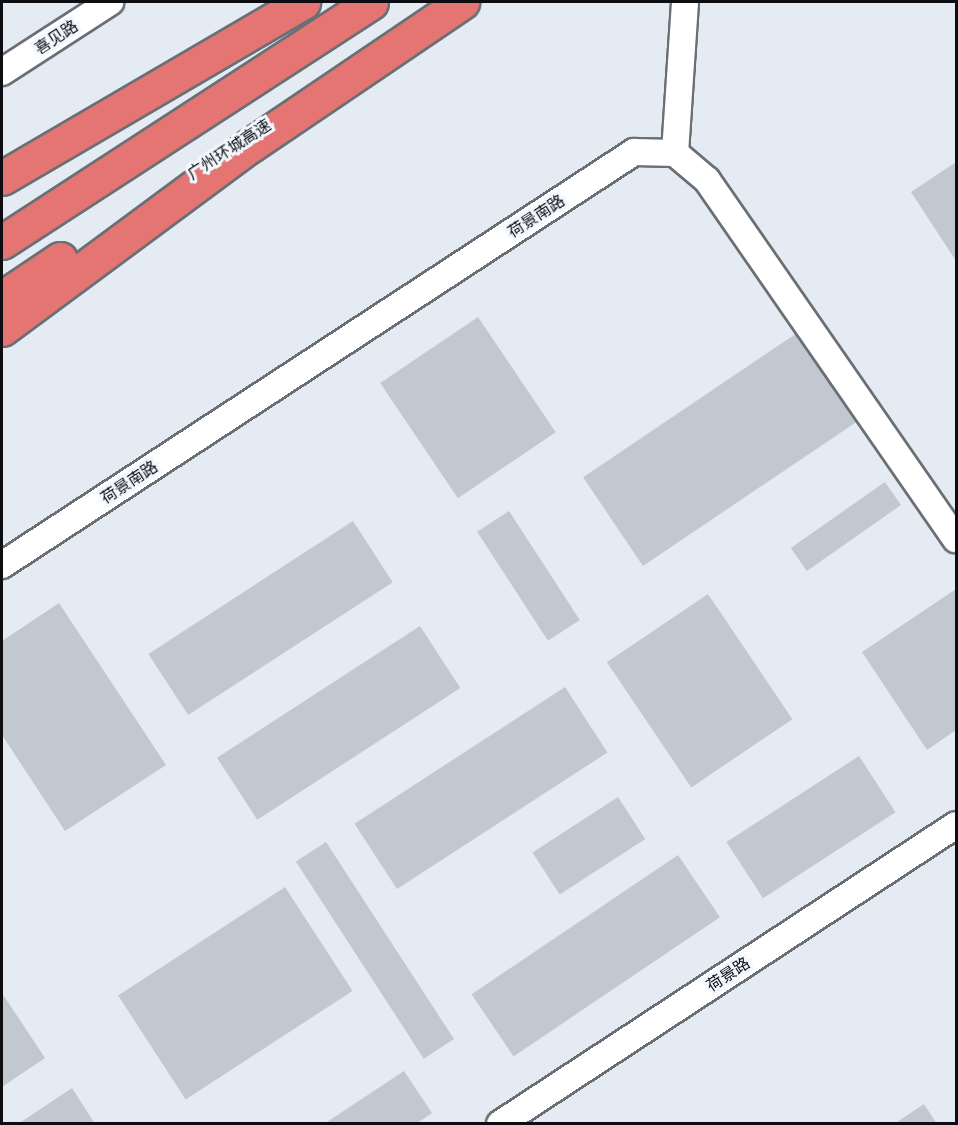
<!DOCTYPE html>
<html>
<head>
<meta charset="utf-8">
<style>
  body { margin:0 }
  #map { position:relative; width:958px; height:1125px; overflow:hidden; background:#e5ebf3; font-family:Manrope,"Noto Sans SC",sans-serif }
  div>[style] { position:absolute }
  .building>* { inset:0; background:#c2c8d0; transform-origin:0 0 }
  .roads { filter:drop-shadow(2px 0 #6a6f75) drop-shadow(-2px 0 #6a6f75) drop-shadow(0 2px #6a6f75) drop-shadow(0 -2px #6a6f75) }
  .minor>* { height:26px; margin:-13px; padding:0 13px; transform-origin:13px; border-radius:13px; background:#fff }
  .highway>* { height:33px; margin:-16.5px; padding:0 16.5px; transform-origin:16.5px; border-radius:16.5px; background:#e47572 }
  span { translate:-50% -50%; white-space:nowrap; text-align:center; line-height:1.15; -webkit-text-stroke:6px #f3f8fe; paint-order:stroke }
  .street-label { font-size:16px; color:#0c0e11 }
  .frame { position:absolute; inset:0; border:3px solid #0c0e11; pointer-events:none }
</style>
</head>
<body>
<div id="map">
  <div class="building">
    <i style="clip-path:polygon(956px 162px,956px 261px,911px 192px)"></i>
    <i style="left:478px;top:317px;width:139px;height:118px;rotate:56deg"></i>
    <i style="left:797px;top:333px;width:107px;height:258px;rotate:56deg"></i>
    <i style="left:885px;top:482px;width:28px;height:115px;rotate:55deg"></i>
    <i style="left:509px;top:511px;width:130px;height:38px;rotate:57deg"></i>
    <i style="left:353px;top:521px;width:73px;height:244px;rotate:57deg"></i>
    <i style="clip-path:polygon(956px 589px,956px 730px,927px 750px,862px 652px)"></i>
    <i style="left:708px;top:594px;width:151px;height:122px;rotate:56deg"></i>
    <i style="clip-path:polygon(59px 603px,166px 765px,65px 831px,2px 735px,2px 641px)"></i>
    <i style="left:420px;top:626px;width:74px;height:242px;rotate:57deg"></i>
    <i style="left:565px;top:687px;width:78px;height:251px;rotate:57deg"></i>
    <i style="left:859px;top:756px;width:67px;height:158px;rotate:57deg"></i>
    <i style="left:618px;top:797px;width:50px;height:102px;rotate:57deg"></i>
    <i style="left:326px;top:842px;width:235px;height:36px;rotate:57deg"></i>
    <i style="left:678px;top:855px;width:75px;height:249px;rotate:56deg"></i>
    <i style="left:285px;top:887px;width:124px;height:199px;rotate:57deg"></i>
    <i style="clip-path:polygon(4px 996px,45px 1058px,2px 1087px,2px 997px)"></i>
    <i style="clip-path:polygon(404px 1071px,432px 1113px,416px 1124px,324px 1124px)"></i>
    <i style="clip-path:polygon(72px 1088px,95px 1124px,18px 1124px)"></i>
    <i style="clip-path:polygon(924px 1104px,937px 1124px,894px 1124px)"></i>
  </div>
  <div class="roads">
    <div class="minor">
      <i style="left:2px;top:72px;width:129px;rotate:-32.9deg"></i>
      <i style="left:675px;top:153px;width:151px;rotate:-86.2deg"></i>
      <i style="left:2px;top:565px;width:755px;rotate:-33.16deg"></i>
      <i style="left:634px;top:152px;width:41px;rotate:1.4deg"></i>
      <i style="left:675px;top:153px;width:42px;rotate:40.2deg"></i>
      <i style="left:707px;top:180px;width:437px;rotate:55.3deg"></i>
      <i style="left:500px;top:1124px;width:545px;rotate:-33.25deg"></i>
    </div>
    <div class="highway">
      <i style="left:2px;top:178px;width:349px;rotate:-30.3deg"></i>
      <i style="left:2px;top:242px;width:440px;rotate:-33deg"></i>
      <i style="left:2px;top:298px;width:70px;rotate:-33.9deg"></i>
      <i style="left:2px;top:329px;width:310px;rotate:-36.5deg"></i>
      <i style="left:251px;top:145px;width:255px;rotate:-34.1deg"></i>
    </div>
  </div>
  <div class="street-label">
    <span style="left:56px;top:37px;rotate:-33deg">喜见路</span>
    <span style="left:229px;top:149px;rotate:-33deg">广州环城高速</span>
    <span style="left:536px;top:216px;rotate:-33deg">荷景南路</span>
    <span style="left:129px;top:482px;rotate:-33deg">荷景南路</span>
    <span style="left:728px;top:974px;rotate:-33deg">荷景路</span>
  </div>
  <div class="frame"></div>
</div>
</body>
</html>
